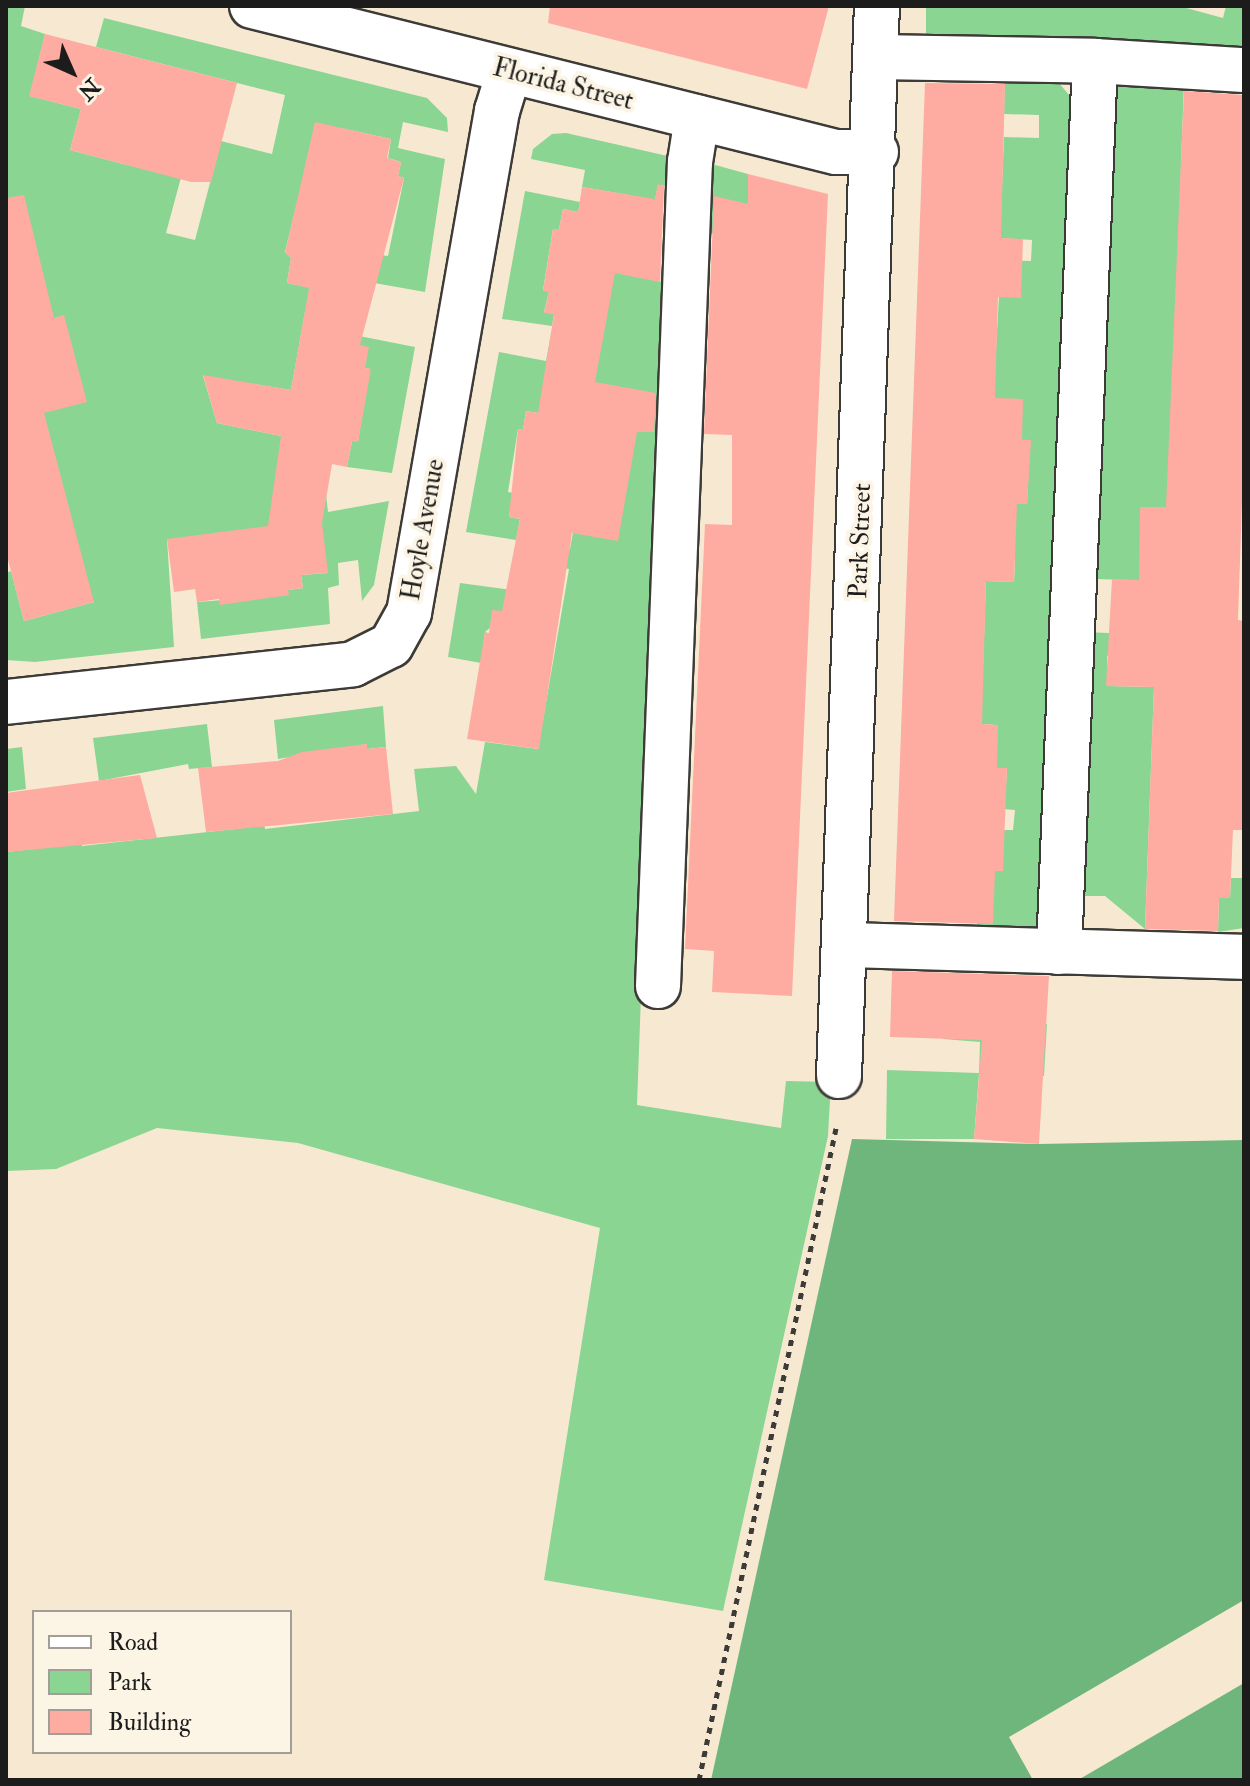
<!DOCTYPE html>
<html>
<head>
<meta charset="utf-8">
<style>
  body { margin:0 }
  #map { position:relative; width:1250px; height:1786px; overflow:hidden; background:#f7e9d1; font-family:"IM FELL Double Pica",serif }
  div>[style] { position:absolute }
  .green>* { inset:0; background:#8ad592; transform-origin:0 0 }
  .forest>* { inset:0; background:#6fb67c }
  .building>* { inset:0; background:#feaba1 }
  .path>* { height:5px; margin-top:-2.5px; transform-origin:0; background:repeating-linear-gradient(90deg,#3d3b37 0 6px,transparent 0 12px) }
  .roads { filter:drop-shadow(2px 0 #3d3b37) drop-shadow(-2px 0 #3d3b37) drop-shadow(0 2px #3d3b37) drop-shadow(0 -2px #3d3b37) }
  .minor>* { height:44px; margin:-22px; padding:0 22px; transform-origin:22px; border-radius:22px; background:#fff }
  span { translate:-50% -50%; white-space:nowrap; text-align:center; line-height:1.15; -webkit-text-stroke:8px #fcf5e5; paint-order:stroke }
  .street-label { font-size:26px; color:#1c1c1c }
  .frame { position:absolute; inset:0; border:8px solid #1c1c1c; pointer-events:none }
  .legend { position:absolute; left:32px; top:1610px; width:260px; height:144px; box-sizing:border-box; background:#fcf5e5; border:2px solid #a29e95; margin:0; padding:10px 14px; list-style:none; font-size:24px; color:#1c1c1c }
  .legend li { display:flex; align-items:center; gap:16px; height:40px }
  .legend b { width:40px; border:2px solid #a29e95 }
  .north { position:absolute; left:32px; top:32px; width:80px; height:80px; -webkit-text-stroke:6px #fcf5e5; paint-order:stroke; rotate:135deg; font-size:22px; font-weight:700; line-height:32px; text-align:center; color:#1c1c1c }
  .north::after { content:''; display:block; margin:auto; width:28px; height:36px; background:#1c1c1c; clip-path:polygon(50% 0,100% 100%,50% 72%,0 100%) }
</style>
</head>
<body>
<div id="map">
  <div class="green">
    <i style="clip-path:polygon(6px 6px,25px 6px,21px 26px,45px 34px,30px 96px,81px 109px,70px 150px,127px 165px,183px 170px,166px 233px,195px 240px,221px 141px,272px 154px,285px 95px,96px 47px,104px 18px,427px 98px,447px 118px,448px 132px,403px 122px,398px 148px,445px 159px,425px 292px,363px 281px,380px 255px,388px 256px,404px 178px,398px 176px,401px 162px,388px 158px,391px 139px,341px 128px,296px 207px,285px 252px,291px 258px,287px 283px,360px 298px,357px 320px,305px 312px,291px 390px,203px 376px,217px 423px,281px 436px,326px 494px,328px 512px,389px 501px,374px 585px,362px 601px,358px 560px,338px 563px,339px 585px,328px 588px,330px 624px,201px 639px,197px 602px,288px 595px,288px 590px,303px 588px,301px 575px,328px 573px,167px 539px,174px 647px,35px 662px,6px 660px,6px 573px,11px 571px,24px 621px,94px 602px,6px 455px,64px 316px,26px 324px,6px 245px)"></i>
    <i style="clip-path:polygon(926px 6px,1179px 6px,1223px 18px,1226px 6px,1244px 6px,1244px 53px,926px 35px)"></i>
    <i style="clip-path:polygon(1005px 75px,1053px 76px,1075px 102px,1042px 931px,977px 928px,981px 830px,1013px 830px,1015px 810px,979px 807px,1006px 786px,1007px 769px,980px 767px,997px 742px,997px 725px,981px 724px,986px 581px,1014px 582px,1015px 561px,990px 504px,1027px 504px,1030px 440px,991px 439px,1001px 260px,1031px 261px,1032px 240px,1000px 238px,1004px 137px,1039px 138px,1039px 115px,1004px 114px)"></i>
    <i style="left:1107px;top:79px;width:77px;height:500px;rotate:2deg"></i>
    <i style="clip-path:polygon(566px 133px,672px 157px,673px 187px,658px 185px,644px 254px,627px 275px,667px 283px,637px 1105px,781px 1128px,786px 1081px,831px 1082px,828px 1136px,723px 1611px,544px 1580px,600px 1228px,298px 1143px,157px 1128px,56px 1169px,6px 1171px,6px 852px,70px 845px,76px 800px,82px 846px,244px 828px,258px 778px,265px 829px,419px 811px,414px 769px,456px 766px,476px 794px,485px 742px,538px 749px,569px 569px,541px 564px,544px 544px,570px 549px,578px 505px,637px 390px,580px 380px,538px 413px,526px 411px,523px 430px,518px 429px,508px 492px,513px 493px,509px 517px,520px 519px,516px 540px,466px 532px,499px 352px,546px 361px,551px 334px,629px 195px,582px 187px,585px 170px,531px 159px,533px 149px,552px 134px)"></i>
    <i style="clip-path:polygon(708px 163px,748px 174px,748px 209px,718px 233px,705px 234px)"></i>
    <i style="clip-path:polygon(525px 191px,580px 202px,578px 212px,563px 209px,559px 229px,553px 229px,543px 290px,549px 292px,544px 312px,554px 314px,552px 326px,502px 319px)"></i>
    <i style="clip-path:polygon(354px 335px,415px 347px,392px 473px,347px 467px,352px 441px,358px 441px,370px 369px,365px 368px)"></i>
    <i style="clip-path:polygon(460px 583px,512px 590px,509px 612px,485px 632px,481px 663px,448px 657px)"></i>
    <i style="clip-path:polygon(1083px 632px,1159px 635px,1107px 656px,1107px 686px,1154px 687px,1145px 929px,1105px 896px,1074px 896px)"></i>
    <i style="clip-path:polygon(383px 706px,386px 747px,367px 749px,367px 744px,278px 759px,274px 720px)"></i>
    <i style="clip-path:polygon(207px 724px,212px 767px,189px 769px,188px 764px,99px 781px,93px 738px)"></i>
    <i style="clip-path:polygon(22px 747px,26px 789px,6px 792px,6px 749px)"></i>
    <i style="clip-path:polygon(1231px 878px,1244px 878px,1244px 928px,1218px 932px,1219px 898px,1230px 898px)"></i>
    <i style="clip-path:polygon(944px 1019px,1047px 1024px,1044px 1076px,979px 1074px,974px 1139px,886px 1139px,887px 1070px,979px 1073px,980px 1042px,943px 1039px)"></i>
  </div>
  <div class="forest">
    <i style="clip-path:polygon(852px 1139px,1039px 1144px,1244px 1140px,1244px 1600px,1009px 1737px,1033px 1780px,711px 1780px)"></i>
    <i style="clip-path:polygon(1244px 1683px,1244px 1780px,1078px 1780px)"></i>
  </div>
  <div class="building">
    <i style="clip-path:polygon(550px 6px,829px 6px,807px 89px,548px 23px)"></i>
    <i style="clip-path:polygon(45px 34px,237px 83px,211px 182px,191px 182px,70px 150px,81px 109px,29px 96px)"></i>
    <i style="clip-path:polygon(925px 83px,1005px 84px,1001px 238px,1023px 239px,1021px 298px,998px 297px,995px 398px,1023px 399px,1022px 440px,1031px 440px,1027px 504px,1017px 504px,1014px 582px,986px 581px,982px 724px,998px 725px,997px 768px,1007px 768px,1003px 871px,995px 871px,993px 924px,894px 921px)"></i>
    <i style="clip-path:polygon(1184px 91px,1244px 95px,1244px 442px,1238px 620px,1244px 621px,1244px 830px,1233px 830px,1230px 898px,1219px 898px,1218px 931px,1145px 929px,1154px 687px,1106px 686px,1112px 579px,1139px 580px,1140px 507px,1166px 507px)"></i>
    <i style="clip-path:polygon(315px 122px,391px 139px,387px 158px,401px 162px,398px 176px,404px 178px,360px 345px,369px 347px,365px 368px,371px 369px,358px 442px,352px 441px,347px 467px,332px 464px,322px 523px,328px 573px,301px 575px,303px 588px,288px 590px,289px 595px,220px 605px,219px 599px,197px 602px,195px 589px,174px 592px,167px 539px,268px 526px,281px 436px,217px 423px,203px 375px,291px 390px,309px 288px,287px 283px,291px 258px,285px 253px)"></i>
    <i style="clip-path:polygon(748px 174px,828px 194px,792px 996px,712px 992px,714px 951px,685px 949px,705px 524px,732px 525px,732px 435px,704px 434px,714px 196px,748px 204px)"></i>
    <i style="clip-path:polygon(658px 184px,664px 186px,660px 282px,615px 273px,595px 382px,656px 393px,654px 432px,637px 432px,618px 541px,572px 533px,539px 749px,467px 739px,485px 632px,489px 633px,492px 610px,502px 611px,520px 519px,509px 517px,518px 429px,523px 430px,526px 411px,538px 413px,554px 314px,544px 313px,549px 292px,543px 291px,553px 229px,559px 229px,563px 209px,578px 212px,582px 187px,655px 199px)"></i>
    <i style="clip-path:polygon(24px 195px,54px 318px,64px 315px,87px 402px,44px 413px,94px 602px,24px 621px,6px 552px,6px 198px)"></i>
    <i style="clip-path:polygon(367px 744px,367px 749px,386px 747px,393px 814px,206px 832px,198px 768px,278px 761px,302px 752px)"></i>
    <i style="clip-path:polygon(140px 775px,157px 838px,6px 852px,6px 793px)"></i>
    <i style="clip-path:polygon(892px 971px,1049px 976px,1039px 1144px,974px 1139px,982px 1040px,890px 1037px)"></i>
  </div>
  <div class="path">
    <i style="left:699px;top:1780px;width:666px;rotate:-78.13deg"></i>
  </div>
  <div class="roads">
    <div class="minor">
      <i style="left:252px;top:6px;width:602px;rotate:14.04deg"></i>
      <i style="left:836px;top:152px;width:40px"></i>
      <i style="left:876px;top:57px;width:219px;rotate:1deg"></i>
      <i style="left:1095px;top:61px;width:149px;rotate:3.5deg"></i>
      <i style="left:6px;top:702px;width:349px;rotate:-6.2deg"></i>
      <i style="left:353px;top:664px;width:42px;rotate:-26.6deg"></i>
      <i style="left:391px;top:645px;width:37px;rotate:-61deg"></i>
      <i style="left:409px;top:613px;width:510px;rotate:-80.06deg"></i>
      <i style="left:497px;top:111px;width:41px;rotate:-72.9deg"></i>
      <i style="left:846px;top:945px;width:398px;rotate:1.7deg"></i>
      <i style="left:1059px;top:952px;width:892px;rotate:-87.69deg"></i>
      <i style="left:658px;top:986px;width:825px;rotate:-87.78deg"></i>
      <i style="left:690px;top:162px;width:45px;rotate:-81deg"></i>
      <i style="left:839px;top:1076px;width:1071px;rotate:-87.97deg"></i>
    </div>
  </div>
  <div class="street-label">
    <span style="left:563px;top:85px;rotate:14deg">Florida Street</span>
    <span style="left:424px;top:530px;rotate:-80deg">Hoyle Avenue</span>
    <span style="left:861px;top:541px;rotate:-88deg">Park Street</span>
  </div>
  <div class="frame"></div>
  <ul class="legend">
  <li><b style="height:10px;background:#fff"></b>Road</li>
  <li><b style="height:22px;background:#8ad592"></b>Park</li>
  <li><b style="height:22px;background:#feaba1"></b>Building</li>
  </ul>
  <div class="north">N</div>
</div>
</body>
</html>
